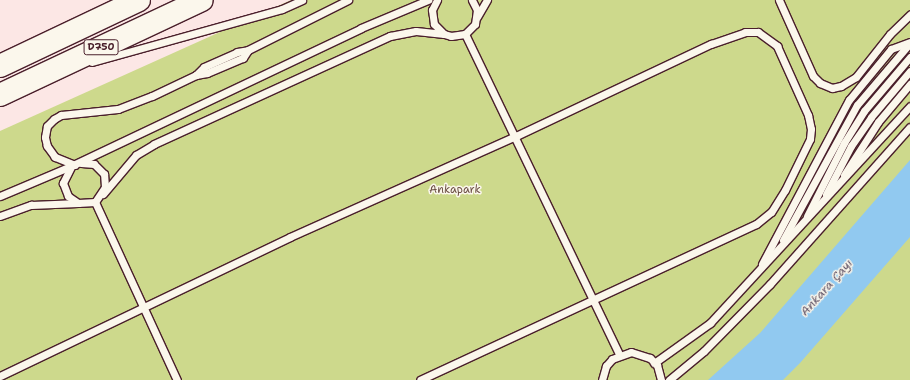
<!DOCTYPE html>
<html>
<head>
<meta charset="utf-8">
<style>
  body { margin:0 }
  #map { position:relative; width:910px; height:380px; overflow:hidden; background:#fce7e5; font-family:"Shantell Sans",sans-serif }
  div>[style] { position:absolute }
  .green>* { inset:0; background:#cdd98c }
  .water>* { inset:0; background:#91c9f0 }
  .roads { filter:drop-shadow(1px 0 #4a1f2b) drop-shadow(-1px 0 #4a1f2b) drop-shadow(0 1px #4a1f2b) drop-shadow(0 -1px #4a1f2b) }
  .lane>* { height:7px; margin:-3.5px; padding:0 3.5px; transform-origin:3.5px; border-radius:3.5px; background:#fbf7ec }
  .highway>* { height:22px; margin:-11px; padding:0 11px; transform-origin:11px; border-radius:11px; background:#fbf7ec }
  span { translate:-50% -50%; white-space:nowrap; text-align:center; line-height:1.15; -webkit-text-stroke:3px #fbf7ec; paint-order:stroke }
  .shield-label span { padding:1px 3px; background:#fbf7ec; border:1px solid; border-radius:3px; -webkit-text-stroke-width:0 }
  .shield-label { font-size:10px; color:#4a1f2b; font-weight:700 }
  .park-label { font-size:11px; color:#6b4e43 }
  .water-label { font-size:12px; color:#5f5266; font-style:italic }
</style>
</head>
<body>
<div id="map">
  <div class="green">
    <i style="clip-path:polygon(291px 0,910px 0,910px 380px,0 380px,0 131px)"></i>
  </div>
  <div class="water">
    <i style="clip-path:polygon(910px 160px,910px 237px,800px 363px,783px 380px,708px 380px,760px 333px)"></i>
  </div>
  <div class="roads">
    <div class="lane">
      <i style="left:437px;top:0;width:11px;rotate:117deg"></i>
      <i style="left:432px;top:10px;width:14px;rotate:82deg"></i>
      <i style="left:434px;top:24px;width:14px;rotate:45deg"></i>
      <i style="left:444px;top:34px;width:7px;rotate:16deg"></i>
      <i style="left:451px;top:36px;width:14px;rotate:-8deg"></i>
      <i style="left:465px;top:34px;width:14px;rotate:-45deg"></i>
      <i style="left:475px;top:24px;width:14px;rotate:-82deg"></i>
      <i style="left:477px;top:10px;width:11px;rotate:-117deg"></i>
      <i style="left:779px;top:0;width:83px;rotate:65.9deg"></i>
      <i style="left:813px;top:76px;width:10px;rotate:45deg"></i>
      <i style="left:820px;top:83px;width:13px;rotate:23deg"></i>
      <i style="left:832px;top:88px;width:9px;rotate:-13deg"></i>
      <i style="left:841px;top:86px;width:17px;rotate:-31deg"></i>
      <i style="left:856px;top:77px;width:55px;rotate:-51.7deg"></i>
      <i style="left:890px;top:34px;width:28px;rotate:-44deg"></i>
      <i style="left:477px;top:17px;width:20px;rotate:-60deg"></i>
      <i style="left:465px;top:34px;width:355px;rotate:64.3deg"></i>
      <i style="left:92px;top:62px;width:197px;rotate:-15.6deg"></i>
      <i style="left:282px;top:9px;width:22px;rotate:-24deg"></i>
      <i style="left:196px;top:75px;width:11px;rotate:-10deg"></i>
      <i style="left:207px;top:73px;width:39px;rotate:-23deg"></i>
      <i style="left:243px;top:58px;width:9px;rotate:-58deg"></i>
      <i style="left:75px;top:165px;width:22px;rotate:-158deg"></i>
      <i style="left:55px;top:157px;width:14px;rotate:-126deg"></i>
      <i style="left:47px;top:146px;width:9px;rotate:-103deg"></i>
      <i style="left:45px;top:137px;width:11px;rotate:-80deg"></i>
      <i style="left:47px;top:126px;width:10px;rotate:-45deg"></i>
      <i style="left:54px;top:119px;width:8px;rotate:-30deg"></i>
      <i style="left:61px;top:115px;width:57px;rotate:-6deg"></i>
      <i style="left:118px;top:109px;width:36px;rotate:-21deg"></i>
      <i style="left:152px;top:96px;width:49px;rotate:-25.5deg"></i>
      <i style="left:196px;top:75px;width:11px;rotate:-45deg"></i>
      <i style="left:204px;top:67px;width:36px;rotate:-24deg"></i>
      <i style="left:237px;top:52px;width:11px;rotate:-10deg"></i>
      <i style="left:248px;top:50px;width:112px;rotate:-26.6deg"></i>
      <i style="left:71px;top:167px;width:18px;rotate:117deg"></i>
      <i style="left:63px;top:183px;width:14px;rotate:69deg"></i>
      <i style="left:68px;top:196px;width:12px;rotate:35deg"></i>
      <i style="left:78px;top:203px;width:17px;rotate:-3deg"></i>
      <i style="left:95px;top:202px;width:18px;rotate:-56deg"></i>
      <i style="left:105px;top:187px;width:13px;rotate:-94deg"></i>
      <i style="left:104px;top:174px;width:14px;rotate:-135deg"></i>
      <i style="left:94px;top:164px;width:13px;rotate:-176deg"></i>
      <i style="left:844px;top:175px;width:63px;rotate:-57.3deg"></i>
      <i style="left:878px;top:122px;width:50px;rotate:-49.9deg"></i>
      <i style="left:103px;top:194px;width:51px;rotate:-49.8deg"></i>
      <i style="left:136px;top:155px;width:21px;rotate:-31deg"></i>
      <i style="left:154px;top:144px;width:260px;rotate:-24.6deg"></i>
      <i style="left:390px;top:36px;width:26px;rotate:-11deg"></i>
      <i style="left:416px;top:31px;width:28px;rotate:6deg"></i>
      <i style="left:826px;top:194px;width:54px;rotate:-62.5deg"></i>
      <i style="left:851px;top:146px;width:35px;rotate:-55deg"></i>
      <i style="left:871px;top:117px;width:60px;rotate:-49.7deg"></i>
      <i style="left:0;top:196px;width:77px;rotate:-22.9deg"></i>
      <i style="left:71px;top:166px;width:321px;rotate:-25.4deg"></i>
      <i style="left:361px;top:28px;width:73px;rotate:-22.7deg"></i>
      <i style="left:95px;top:202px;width:196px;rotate:65.3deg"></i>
      <i style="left:0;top:216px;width:33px;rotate:-20deg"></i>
      <i style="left:31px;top:205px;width:47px;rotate:-2.4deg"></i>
      <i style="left:807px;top:216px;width:82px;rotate:-63.1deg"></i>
      <i style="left:844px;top:143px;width:38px;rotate:-58deg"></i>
      <i style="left:864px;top:111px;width:71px;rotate:-49.6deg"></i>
      <i style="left:783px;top:240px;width:154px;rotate:-61.3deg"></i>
      <i style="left:857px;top:105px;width:82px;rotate:-49.5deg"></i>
      <i style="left:762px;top:264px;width:186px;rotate:-62.1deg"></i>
      <i style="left:849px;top:100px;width:66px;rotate:-50.5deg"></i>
      <i style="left:891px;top:49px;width:20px;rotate:-20deg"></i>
      <i style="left:654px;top:363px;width:69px;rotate:-35.5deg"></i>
      <i style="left:710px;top:323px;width:295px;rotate:-47.3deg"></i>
      <i style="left:0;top:376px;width:322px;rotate:-25.6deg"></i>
      <i style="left:290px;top:237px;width:248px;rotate:-24.1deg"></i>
      <i style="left:516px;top:136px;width:216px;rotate:-25.3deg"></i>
      <i style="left:711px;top:44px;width:36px;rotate:-19deg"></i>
      <i style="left:745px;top:32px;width:13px"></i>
      <i style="left:758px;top:32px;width:24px;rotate:36deg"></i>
      <i style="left:777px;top:46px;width:76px;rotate:65.8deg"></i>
      <i style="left:808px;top:115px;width:14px;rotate:78deg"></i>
      <i style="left:811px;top:129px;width:10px;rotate:96deg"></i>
      <i style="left:810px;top:139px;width:57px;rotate:116.1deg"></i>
      <i style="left:785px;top:190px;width:26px;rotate:122deg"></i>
      <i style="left:771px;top:212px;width:19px;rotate:141deg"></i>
      <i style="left:756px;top:224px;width:370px;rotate:155.1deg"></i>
      <i style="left:602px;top:380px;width:15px;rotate:-74deg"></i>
      <i style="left:606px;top:366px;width:9px;rotate:-49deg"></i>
      <i style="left:612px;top:359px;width:20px;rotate:-20deg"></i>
      <i style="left:631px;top:352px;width:20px;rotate:18deg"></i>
      <i style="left:650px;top:358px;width:10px;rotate:45deg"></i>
      <i style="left:657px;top:365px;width:16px;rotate:75deg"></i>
      <i style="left:669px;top:380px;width:45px;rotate:-39.6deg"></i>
      <i style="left:704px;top:351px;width:94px;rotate:-45.4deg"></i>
      <i style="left:770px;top:284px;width:210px;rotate:-48.3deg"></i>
    </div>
    <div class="highway">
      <i style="left:0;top:66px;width:154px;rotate:-25.4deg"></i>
      <i style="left:0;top:95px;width:223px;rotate:-25.2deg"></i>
    </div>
  </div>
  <div class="shield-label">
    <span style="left:101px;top:47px">D750</span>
  </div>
  <div class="park-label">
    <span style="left:455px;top:190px">Ankapark</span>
  </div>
  <div class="water-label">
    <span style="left:827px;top:288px;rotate:-48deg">Ankara Çayı</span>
  </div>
</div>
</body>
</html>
